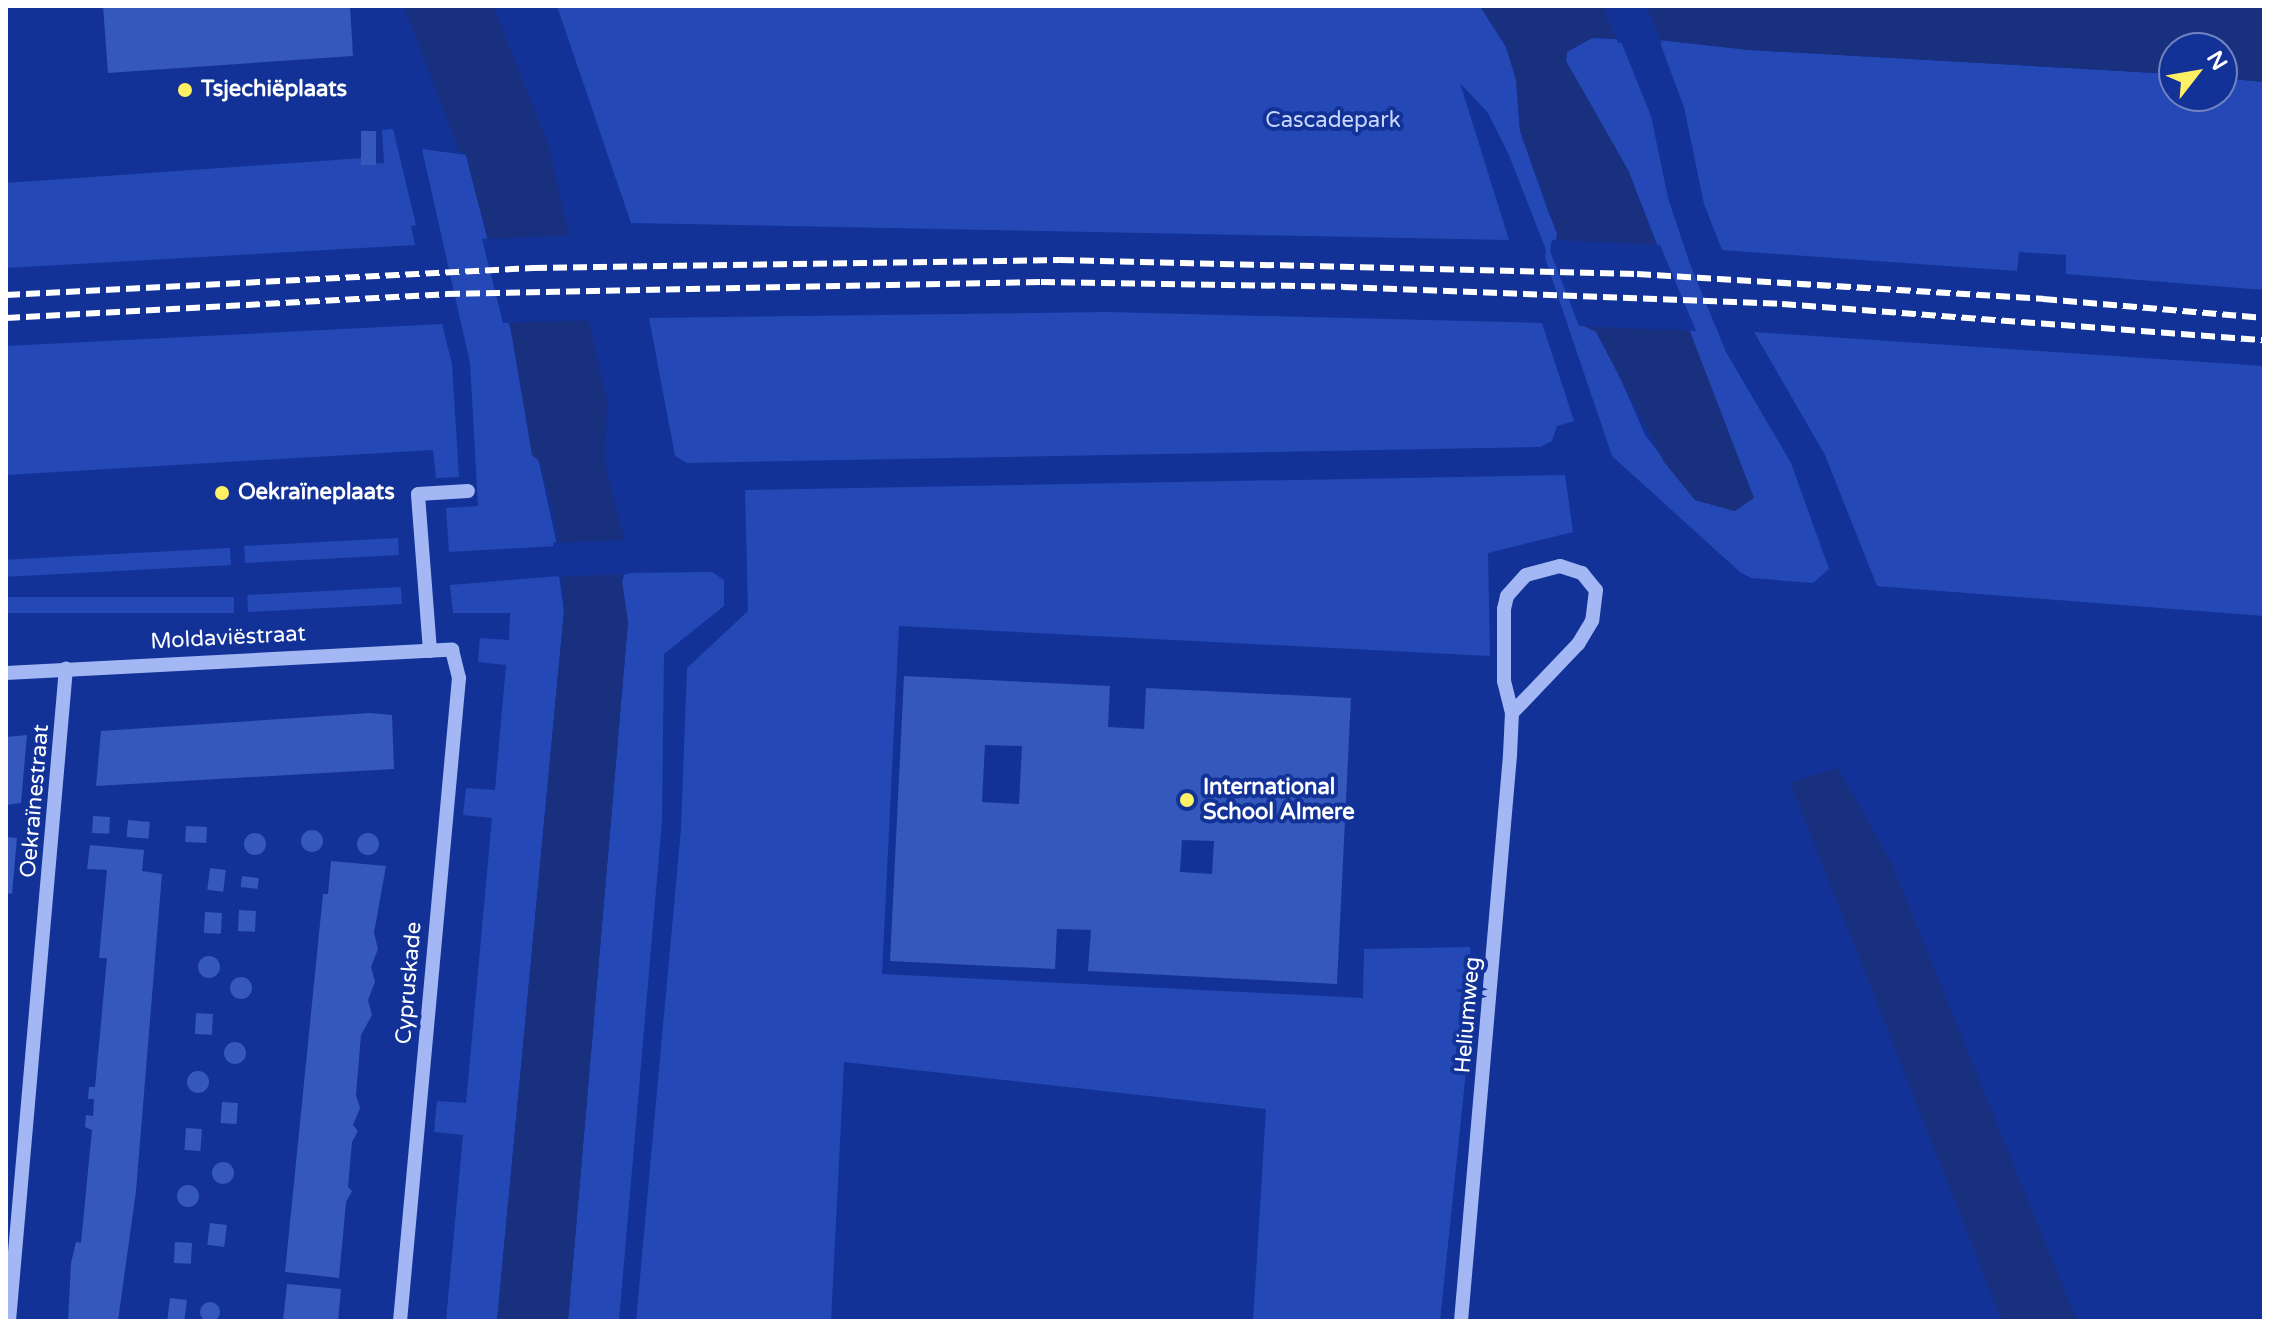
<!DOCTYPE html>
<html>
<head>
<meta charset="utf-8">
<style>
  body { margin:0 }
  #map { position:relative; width:2270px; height:1327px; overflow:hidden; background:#123297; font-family:"Varela Round",sans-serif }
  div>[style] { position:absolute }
  .green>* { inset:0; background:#2449b6; transform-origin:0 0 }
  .water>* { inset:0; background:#18307e }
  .pier>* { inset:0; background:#123297; transform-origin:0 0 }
  .building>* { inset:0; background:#3558bd; transform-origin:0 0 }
  .round { border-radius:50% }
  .minor>* { height:14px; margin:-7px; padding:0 7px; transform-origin:7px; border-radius:7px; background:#a2b7f3 }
  .rail>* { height:6px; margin-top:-3px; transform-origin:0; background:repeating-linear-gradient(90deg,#fff 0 14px,transparent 0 20px) }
  .dots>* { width:22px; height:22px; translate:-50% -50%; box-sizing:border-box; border:4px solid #123297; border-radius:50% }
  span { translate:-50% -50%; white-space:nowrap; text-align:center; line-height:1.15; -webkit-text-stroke:8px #123297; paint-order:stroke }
  .poi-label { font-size:22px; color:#fff; font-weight:700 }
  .left { translate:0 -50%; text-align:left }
  .park-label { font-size:22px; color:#cad7fd }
  .street-label { font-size:22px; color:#fff }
  .frame { position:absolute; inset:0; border:8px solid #fff; pointer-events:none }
  .north { position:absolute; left:2158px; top:32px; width:80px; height:80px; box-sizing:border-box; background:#123297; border:2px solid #7184c1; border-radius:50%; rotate:59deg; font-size:22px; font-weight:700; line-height:32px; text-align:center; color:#fff }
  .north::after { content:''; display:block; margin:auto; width:28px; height:36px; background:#fff064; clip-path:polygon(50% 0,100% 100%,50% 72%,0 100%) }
</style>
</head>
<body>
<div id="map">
  <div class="green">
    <i style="clip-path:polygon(557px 6px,1480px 6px,1506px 47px,1516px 79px,1520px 131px,1549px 214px,1645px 435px,1695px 500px,1735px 511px,1689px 336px,1660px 252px,1628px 170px,1566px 61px,1567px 52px,1592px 38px,1620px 39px,1651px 116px,1668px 198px,1690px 264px,1726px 352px,1791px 463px,1829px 569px,1813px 583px,1751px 578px,1740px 572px,1612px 456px,1545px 258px,1546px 250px,1509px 155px,1488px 113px,1460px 83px,1509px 240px,631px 223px)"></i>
    <i style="clip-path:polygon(1659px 40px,1750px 50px,2174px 74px,2174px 96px,2222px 96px,2222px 78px,2264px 82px,2264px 290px,2066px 274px,2066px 255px,2019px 252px,2017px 271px,1722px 250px,1704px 204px,1684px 107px)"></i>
    <i style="clip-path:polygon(393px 129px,416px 225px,411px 226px,415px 245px,6px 268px,6px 183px,363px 158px,365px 164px,384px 163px,382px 130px)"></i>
    <i style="clip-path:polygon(422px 149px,466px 155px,511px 331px,557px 546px,449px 552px,446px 508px,478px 506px,470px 363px)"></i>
    <i style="clip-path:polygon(1108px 312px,1542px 323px,1574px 421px,1557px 426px,1552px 441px,1540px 447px,687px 463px,675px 456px,649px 318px)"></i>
    <i style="clip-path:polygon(442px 324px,452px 364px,459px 477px,436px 478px,433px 450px,6px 475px,6px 346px)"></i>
    <i style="clip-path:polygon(1754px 332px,2264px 366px,2264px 616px,1877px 586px,1825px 455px)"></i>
    <i style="clip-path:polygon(1565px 475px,1573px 532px,1488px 553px,1490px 656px,899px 626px,882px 974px,1363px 998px,1364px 949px,1470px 947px,1473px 1004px,1440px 1321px,1253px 1321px,1266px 1109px,844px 1062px,831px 1321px,636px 1321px,681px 829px,687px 668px,748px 611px,745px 490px)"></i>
    <i style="left:398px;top:538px;width:17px;height:154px;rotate:87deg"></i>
    <i style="left:230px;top:548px;width:17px;height:224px;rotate:87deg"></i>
    <i style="clip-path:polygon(712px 572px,724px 580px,724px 606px,664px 654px,662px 821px,619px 1321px,568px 1321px,628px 622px,622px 582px,625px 573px)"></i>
    <i style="clip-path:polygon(559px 576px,564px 611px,497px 1321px,446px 1321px,463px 1135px,434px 1132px,437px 1101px,466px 1103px,492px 818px,463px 815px,466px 788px,495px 790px,506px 665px,478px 662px,480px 638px,509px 640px,510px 613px,453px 613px,450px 585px)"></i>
    <i style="left:401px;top:587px;width:17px;height:154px;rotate:87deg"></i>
    <i style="left:234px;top:597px;width:16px;height:228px;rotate:90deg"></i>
  </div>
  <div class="water">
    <i style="clip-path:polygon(404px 6px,493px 6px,548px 143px,607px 400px,605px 464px,624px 538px,622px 582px,628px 622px,568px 1321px,497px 1321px,564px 611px,557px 530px,539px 461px,532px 455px,511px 331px,466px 155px,459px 151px)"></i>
    <i style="clip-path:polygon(1480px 6px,2264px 6px,2264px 82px,2222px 78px,2222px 48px,2174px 48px,2174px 74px,1750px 50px,1659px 40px,1592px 38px,1567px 52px,1566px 61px,1628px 170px,1754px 498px,1735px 511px,1695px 500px,1664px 462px,1596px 332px,1584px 326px,1554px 250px,1557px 234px,1520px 131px,1516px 79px,1506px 47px)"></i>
    <i style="clip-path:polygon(1838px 768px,1891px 862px,2077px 1321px,2002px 1321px,1790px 782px)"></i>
  </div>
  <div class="pier">
    <i style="clip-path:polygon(1603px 6px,1646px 6px,1662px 44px,1618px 43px)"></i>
    <i style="clip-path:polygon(576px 235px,596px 320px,503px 323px,482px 239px)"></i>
    <i style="clip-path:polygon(1552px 240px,1660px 245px,1696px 331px,1579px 326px,1550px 251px)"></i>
    <i style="left:628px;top:540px;width:34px;height:75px;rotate:88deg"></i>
  </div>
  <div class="building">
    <i style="clip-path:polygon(103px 6px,350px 6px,353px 56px,108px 73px)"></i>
    <i style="left:361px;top:131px;width:15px;height:34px"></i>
    <i style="clip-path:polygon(evenodd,904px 676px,1110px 686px,1108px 727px,1144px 729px,1146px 688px,1351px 698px,1337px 984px,1088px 971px,1091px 930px,1057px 929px,1055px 969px,890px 961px,904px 676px,985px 745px,1022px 746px,1019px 804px,982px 802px,985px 745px,904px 676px,1182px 840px,1214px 841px,1212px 874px,1180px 872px,1182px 840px)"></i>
    <i style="clip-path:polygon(370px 713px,392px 715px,394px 769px,96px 786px,101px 731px)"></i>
    <i style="clip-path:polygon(27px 735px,21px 803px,6px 805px,6px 737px)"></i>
    <i style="left:93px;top:816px;width:17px;height:17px;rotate:3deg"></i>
    <i style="left:128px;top:820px;width:22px;height:17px;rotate:5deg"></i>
    <i style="left:186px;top:826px;width:21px;height:16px;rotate:3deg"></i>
    <i class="round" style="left:301px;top:830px;width:22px;height:22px"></i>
    <i class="round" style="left:244px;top:833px;width:22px;height:22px"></i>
    <i class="round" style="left:357px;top:833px;width:22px;height:22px"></i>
    <i style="clip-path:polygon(6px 837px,17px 838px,12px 894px,6px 893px)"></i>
    <i style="clip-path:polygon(90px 845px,144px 850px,142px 871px,162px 874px,136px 1191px,118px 1321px,68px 1321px,71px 1263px,76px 1242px,81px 1243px,92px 1130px,85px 1127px,86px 1115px,93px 1116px,94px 1099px,88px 1099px,89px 1087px,95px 1087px,107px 958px,99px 958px,107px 870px,87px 869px)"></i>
    <i style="clip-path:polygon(331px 861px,386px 866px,374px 933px,378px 949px,371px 967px,375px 982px,368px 1000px,372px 1015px,361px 1035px,356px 1095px,360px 1108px,353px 1125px,358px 1131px,352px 1142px,348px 1187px,352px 1191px,346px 1202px,339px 1278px,285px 1272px,323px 894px,328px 894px)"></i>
    <i style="left:210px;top:868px;width:16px;height:22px;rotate:7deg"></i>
    <i style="left:242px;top:876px;width:17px;height:11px;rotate:7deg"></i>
    <i style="left:239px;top:910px;width:17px;height:21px;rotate:3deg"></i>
    <i style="left:205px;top:912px;width:17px;height:21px;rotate:3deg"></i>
    <i class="round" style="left:198px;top:956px;width:22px;height:22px"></i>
    <i class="round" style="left:230px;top:977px;width:22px;height:22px"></i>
    <i style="left:196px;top:1013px;width:17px;height:21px;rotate:3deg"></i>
    <i class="round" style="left:224px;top:1042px;width:22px;height:22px"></i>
    <i class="round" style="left:187px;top:1071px;width:22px;height:22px"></i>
    <i style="left:222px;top:1102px;width:16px;height:21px;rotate:4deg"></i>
    <i style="left:186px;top:1128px;width:16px;height:22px;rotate:4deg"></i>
    <i class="round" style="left:212px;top:1162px;width:22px;height:22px"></i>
    <i class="round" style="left:177px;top:1185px;width:22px;height:22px"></i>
    <i style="left:210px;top:1223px;width:17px;height:22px;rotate:7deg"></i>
    <i style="left:175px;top:1242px;width:17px;height:21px;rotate:3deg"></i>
    <i style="clip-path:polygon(287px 1284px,341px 1289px,338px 1321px,283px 1321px)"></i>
    <i style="left:170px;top:1298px;width:17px;height:22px;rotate:7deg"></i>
    <i class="round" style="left:200px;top:1302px;width:20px;height:20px"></i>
  </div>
  <div class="minor">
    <i style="left:430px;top:651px;width:157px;rotate:-94.4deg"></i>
    <i style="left:418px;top:494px;width:50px;rotate:-3.4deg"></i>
    <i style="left:6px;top:673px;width:447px;rotate:-3deg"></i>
    <i style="left:452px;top:650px;width:29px;rotate:76deg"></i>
    <i style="left:459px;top:678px;width:646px;rotate:95.24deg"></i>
    <i style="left:9px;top:1321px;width:655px;rotate:-85.01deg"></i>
    <i style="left:1461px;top:1321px;width:568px;rotate:-85.05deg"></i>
    <i style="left:1510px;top:755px;width:42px;rotate:-87.3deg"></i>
    <i style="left:1512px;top:713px;width:33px;rotate:-104deg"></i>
    <i style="left:1504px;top:681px;width:72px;rotate:-90deg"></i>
    <i style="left:1504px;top:609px;width:13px;rotate:-77deg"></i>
    <i style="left:1507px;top:596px;width:28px;rotate:-48deg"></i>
    <i style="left:1526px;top:575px;width:35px;rotate:-15deg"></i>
    <i style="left:1560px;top:566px;width:23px;rotate:18deg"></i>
    <i style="left:1582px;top:573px;width:22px;rotate:51deg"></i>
    <i style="left:1596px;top:590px;width:31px;rotate:97deg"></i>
    <i style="left:1592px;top:621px;width:27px;rotate:121deg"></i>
    <i style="left:1578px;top:644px;width:95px;rotate:133.7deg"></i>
  </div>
  <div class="rail">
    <i style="left:6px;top:295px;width:528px;rotate:-2.93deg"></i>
    <i style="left:533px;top:268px;width:527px;rotate:-0.87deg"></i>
    <i style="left:1060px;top:260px;width:577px;rotate:1.39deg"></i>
    <i style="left:1637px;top:274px;width:407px;rotate:3.5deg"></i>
    <i style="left:2043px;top:299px;width:222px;rotate:4.9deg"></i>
    <i style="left:6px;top:318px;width:441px;rotate:-3.1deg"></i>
    <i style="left:446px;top:294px;width:595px;rotate:-1.16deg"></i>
    <i style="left:1041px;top:282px;width:302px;rotate:0.9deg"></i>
    <i style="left:1343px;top:287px;width:439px;rotate:2.2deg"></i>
    <i style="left:1782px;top:304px;width:483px;rotate:4.3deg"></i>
  </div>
  <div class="dots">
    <i style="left:185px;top:90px;background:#fff064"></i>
    <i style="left:222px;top:493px;background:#fff064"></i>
    <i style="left:1187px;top:800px;background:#fff064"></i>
  </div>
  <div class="poi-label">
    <span class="left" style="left:201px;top:90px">Tsjechiëplaats</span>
    <span class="left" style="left:238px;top:493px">Oekraïneplaats</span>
    <span class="left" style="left:1203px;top:800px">International<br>School Almere</span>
  </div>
  <div class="park-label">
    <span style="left:1333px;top:121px">Cascadepark</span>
  </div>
  <div class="street-label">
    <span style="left:228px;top:638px;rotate:-3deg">Moldaviëstraat</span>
    <span style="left:35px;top:801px;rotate:-85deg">Oekraïnestraat</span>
    <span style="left:409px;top:983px;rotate:-85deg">Cypruskade</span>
    <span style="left:1468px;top:1015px;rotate:-85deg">Heliumweg</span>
  </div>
  <div class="frame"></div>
  <div class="north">N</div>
</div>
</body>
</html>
